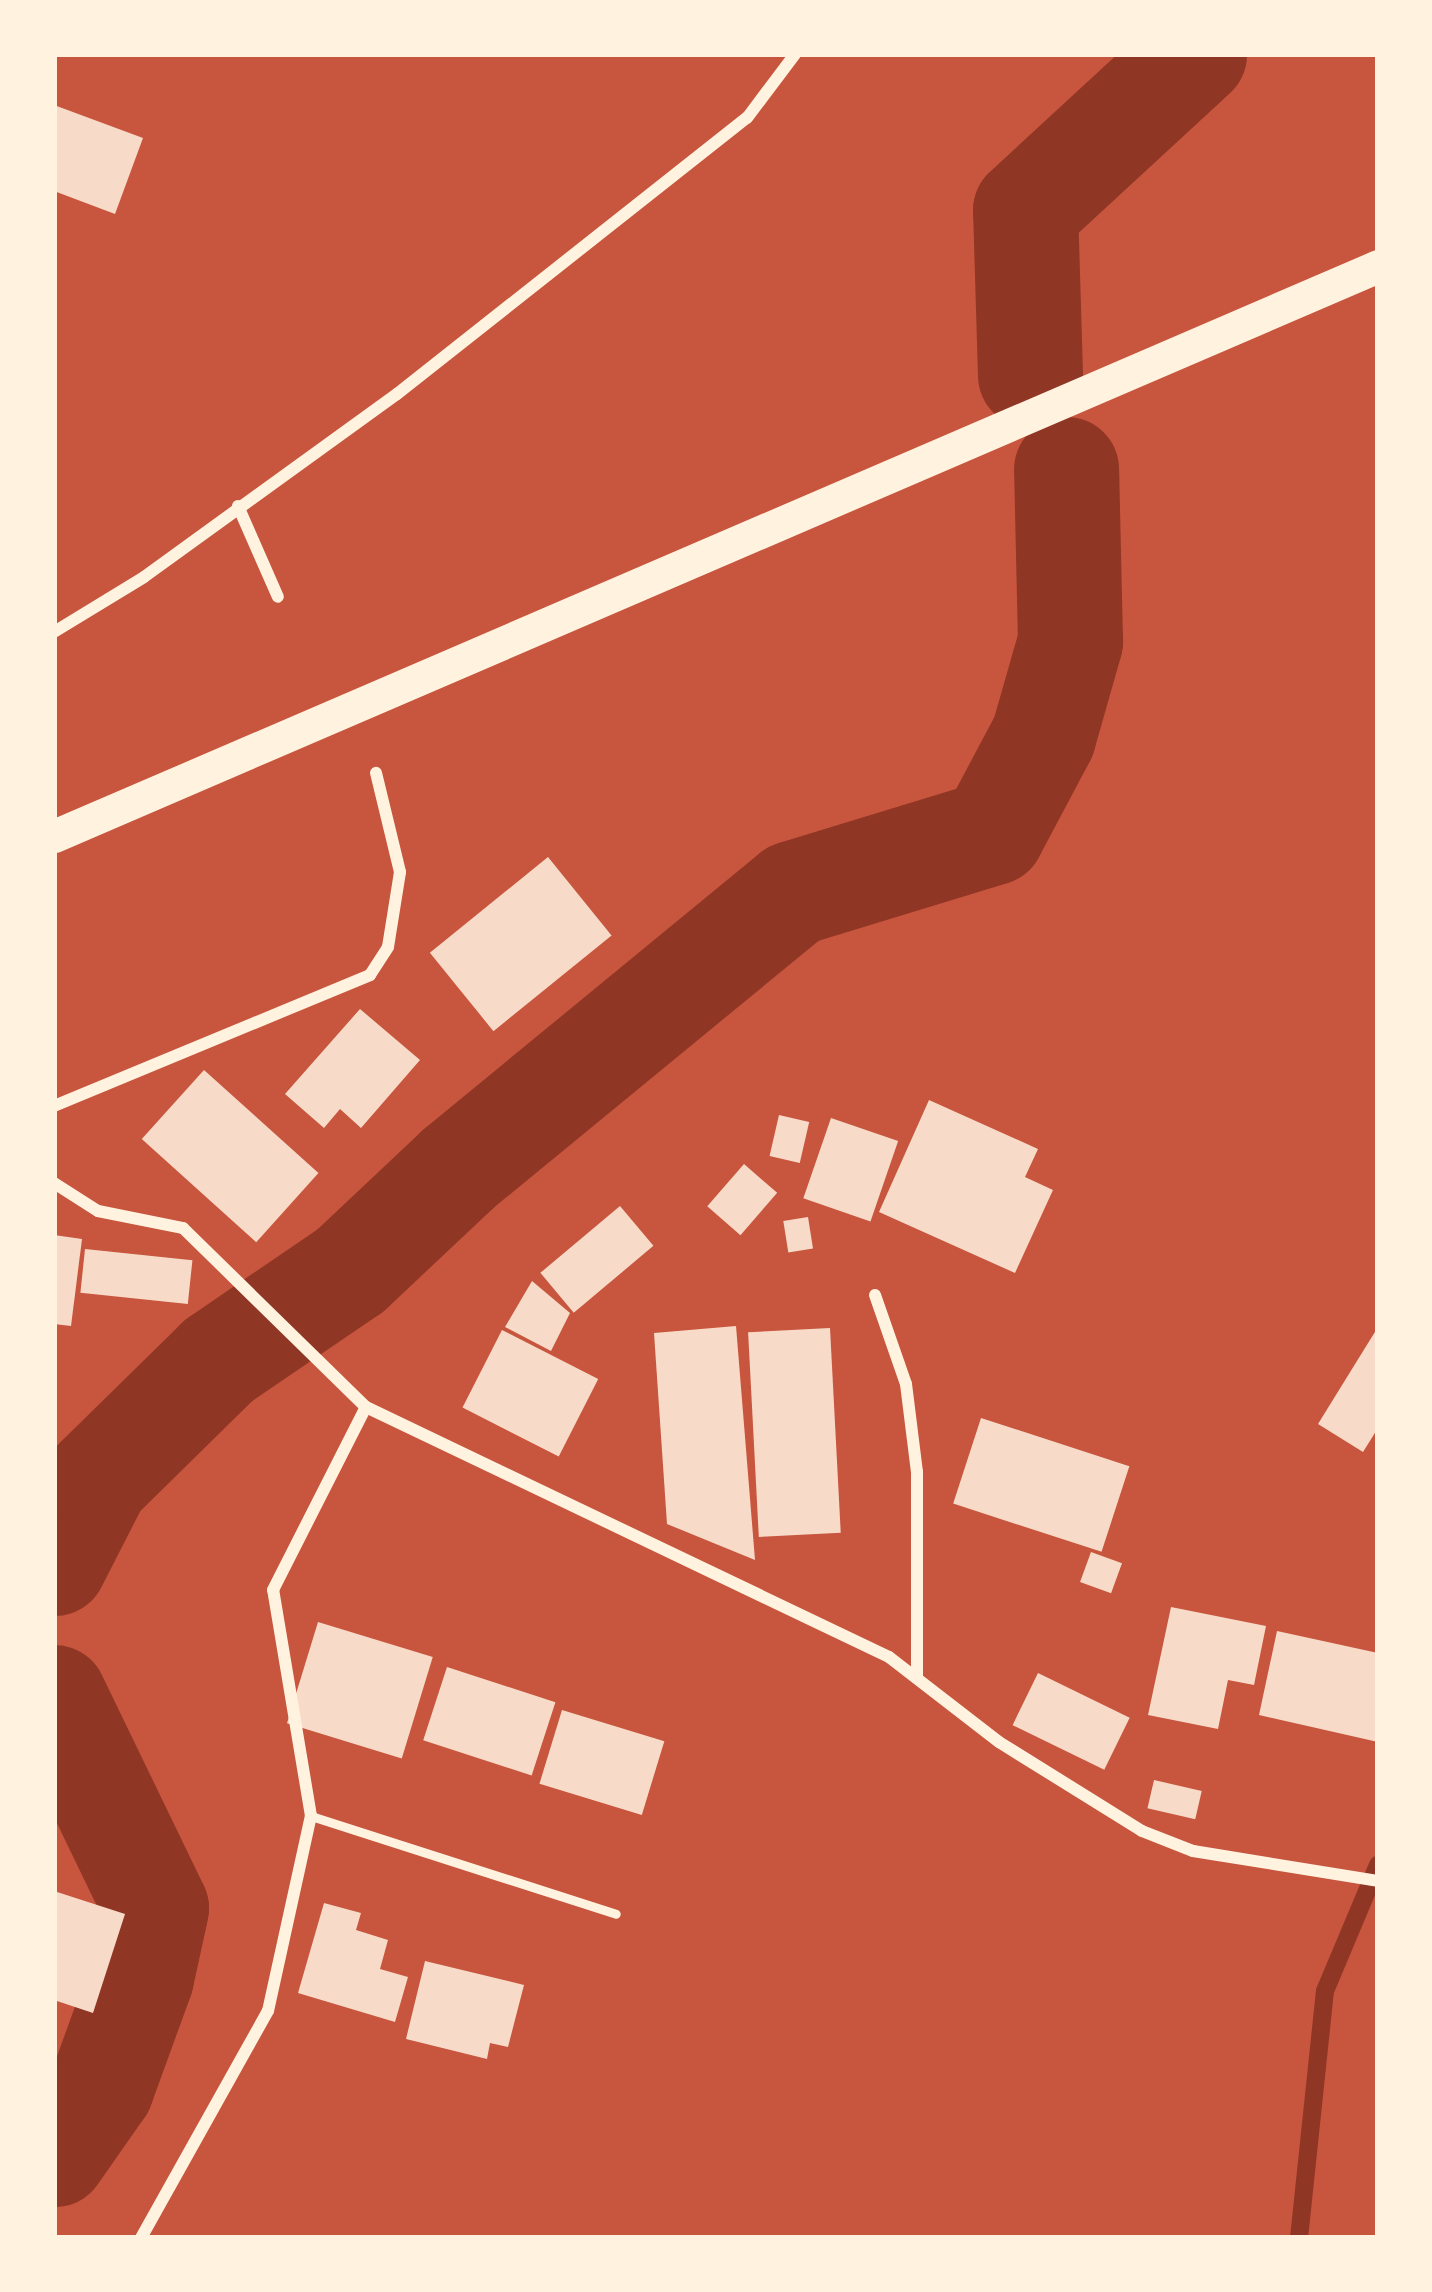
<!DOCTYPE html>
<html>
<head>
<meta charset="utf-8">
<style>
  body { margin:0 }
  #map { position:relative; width:1432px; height:2292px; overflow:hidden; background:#c8553d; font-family:Manrope,sans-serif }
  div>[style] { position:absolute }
  .stream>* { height:18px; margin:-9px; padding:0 9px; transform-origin:9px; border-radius:9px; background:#8f3625 }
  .river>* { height:105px; margin:-52.5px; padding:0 52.5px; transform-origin:52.5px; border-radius:52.5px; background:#8f3625 }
  .building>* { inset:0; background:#f7dbc8; transform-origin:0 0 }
  .service>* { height:9px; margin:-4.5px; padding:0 4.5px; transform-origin:4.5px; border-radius:4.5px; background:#fff3e0 }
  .minor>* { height:12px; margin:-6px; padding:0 6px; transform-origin:6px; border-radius:6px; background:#fff3e0 }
  .trunk>* { height:33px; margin:-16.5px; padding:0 16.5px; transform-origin:16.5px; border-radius:16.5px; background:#fff3e0 }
  span { translate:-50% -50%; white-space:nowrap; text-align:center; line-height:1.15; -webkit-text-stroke:10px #fff3e0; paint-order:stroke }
  .frame { position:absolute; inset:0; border:57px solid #fff3e0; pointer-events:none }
</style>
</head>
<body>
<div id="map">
  <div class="stream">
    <i style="left:1299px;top:2238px;width:248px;rotate:-84deg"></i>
    <i style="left:1325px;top:1991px;width:137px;rotate:-67.2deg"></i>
  </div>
  <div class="river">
    <i style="left:1030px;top:375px;width:165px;rotate:-91.7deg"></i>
    <i style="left:1025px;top:210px;width:230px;rotate:-42.7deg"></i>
    <i style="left:54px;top:1563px;width:94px;rotate:-62.9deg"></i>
    <i style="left:97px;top:1479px;width:170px;rotate:-44.5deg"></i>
    <i style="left:218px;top:1360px;width:160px;rotate:-34.3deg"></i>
    <i style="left:350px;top:1270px;width:147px;rotate:-43.3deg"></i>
    <i style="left:457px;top:1169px;width:435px;rotate:-39.4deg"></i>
    <i style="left:793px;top:893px;width:208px;rotate:-17deg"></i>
    <i style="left:992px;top:832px;width:109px;rotate:-62deg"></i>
    <i style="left:1043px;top:736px;width:99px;rotate:-74.1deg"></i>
    <i style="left:1070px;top:641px;width:172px;rotate:-91.3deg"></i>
    <i style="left:54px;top:1697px;width:234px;rotate:64.2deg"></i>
    <i style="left:156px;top:1908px;width:71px;rotate:102.3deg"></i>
    <i style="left:141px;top:1977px;width:117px;rotate:110deg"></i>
    <i style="left:101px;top:2087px;width:82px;rotate:125deg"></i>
  </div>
  <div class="building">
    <i style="clip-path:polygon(54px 105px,143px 138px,115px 214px,54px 191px)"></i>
    <i style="left:548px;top:857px;width:101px;height:152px;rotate:51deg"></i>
    <i style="clip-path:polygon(360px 1009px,420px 1060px,361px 1128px,340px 1109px,324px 1128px,285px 1094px)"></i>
    <i style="left:204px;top:1070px;width:154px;height:93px;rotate:42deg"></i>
    <i style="clip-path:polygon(929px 1100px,1038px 1149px,1025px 1177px,1053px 1190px,1015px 1273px,879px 1212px)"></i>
    <i style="left:779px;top:1115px;width:31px;height:42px;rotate:13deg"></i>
    <i style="left:831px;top:1118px;width:71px;height:85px;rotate:19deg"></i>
    <i style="left:744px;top:1164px;width:44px;height:56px;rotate:41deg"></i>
    <i style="left:620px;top:1206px;width:52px;height:104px;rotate:50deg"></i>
    <i style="left:808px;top:1217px;width:32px;height:25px;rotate:81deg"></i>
    <i style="clip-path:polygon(54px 1235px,82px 1239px,71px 1326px,54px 1324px)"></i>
    <i style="left:85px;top:1249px;width:108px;height:44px;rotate:6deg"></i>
    <i style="clip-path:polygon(532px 1281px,570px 1313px,551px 1351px,505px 1327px)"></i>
    <i style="clip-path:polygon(736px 1326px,755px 1560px,667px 1524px,654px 1333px)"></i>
    <i style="clip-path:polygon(1378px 1327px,1378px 1428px,1363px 1452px,1318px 1424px)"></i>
    <i style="left:830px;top:1328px;width:205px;height:82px;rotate:87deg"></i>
    <i style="left:502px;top:1330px;width:108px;height:87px;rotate:27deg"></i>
    <i style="left:981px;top:1418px;width:156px;height:90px;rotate:18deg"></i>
    <i style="left:1091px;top:1552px;width:33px;height:32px;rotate:20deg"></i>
    <i style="clip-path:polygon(1171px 1607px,1266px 1626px,1254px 1685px,1228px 1680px,1218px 1729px,1148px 1715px)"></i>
    <i style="left:318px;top:1622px;width:120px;height:106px;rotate:17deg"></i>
    <i style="clip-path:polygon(1277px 1631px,1378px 1653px,1378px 1742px,1259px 1715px)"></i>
    <i style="left:447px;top:1667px;width:114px;height:77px;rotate:18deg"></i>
    <i style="left:1038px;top:1673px;width:102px;height:58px;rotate:26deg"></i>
    <i style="left:562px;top:1710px;width:107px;height:77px;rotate:17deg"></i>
    <i style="left:1154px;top:1780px;width:49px;height:29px;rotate:13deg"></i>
    <i style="clip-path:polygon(54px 1891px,125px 1914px,93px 2013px,54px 2000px)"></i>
    <i style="clip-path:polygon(324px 1903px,361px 1913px,356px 1930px,388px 1940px,380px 1969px,408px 1977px,395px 2022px,298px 1993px)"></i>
    <i style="clip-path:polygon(425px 1961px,524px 1985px,508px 2047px,490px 2043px,487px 2059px,406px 2039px)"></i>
  </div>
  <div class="service">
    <i style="left:311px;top:1816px;width:320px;rotate:17.8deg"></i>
  </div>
  <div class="minor">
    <i style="left:238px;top:506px;width:99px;rotate:66.3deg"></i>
    <i style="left:54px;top:632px;width:105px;rotate:-31.4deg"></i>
    <i style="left:144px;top:577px;width:312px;rotate:-35.9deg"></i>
    <i style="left:397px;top:394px;width:446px;rotate:-38.3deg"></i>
    <i style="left:747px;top:118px;width:80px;rotate:-53.1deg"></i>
    <i style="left:54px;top:1106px;width:342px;rotate:-22.5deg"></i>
    <i style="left:370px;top:975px;width:33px;rotate:-57deg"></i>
    <i style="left:388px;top:947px;width:76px;rotate:-80.9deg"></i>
    <i style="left:400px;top:872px;width:102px;rotate:-103.6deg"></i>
    <i style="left:54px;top:1183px;width:52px;rotate:32.5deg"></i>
    <i style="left:98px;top:1211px;width:87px;rotate:11.3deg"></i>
    <i style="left:183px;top:1228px;width:256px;rotate:44.4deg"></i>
    <i style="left:366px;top:1407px;width:580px;rotate:25.55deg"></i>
    <i style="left:889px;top:1657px;width:139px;rotate:37.7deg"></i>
    <i style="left:999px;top:1742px;width:168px;rotate:31.9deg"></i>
    <i style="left:1142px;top:1831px;width:55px;rotate:21.4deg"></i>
    <i style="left:1193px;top:1851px;width:187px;rotate:9.2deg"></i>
    <i style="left:875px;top:1295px;width:94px;rotate:70.8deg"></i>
    <i style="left:906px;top:1384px;width:89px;rotate:82.9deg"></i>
    <i style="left:917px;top:1472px;width:206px;rotate:90deg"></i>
    <i style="left:141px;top:2238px;width:260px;rotate:-60.8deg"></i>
    <i style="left:268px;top:2011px;width:200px;rotate:-77.6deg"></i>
    <i style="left:311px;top:1816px;width:229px;rotate:-99.5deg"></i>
    <i style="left:273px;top:1590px;width:205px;rotate:-63.1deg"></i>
  </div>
  <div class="trunk">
    <i style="left:54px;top:836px;width:1441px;rotate:-23.29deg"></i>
  </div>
  <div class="frame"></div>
</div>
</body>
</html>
